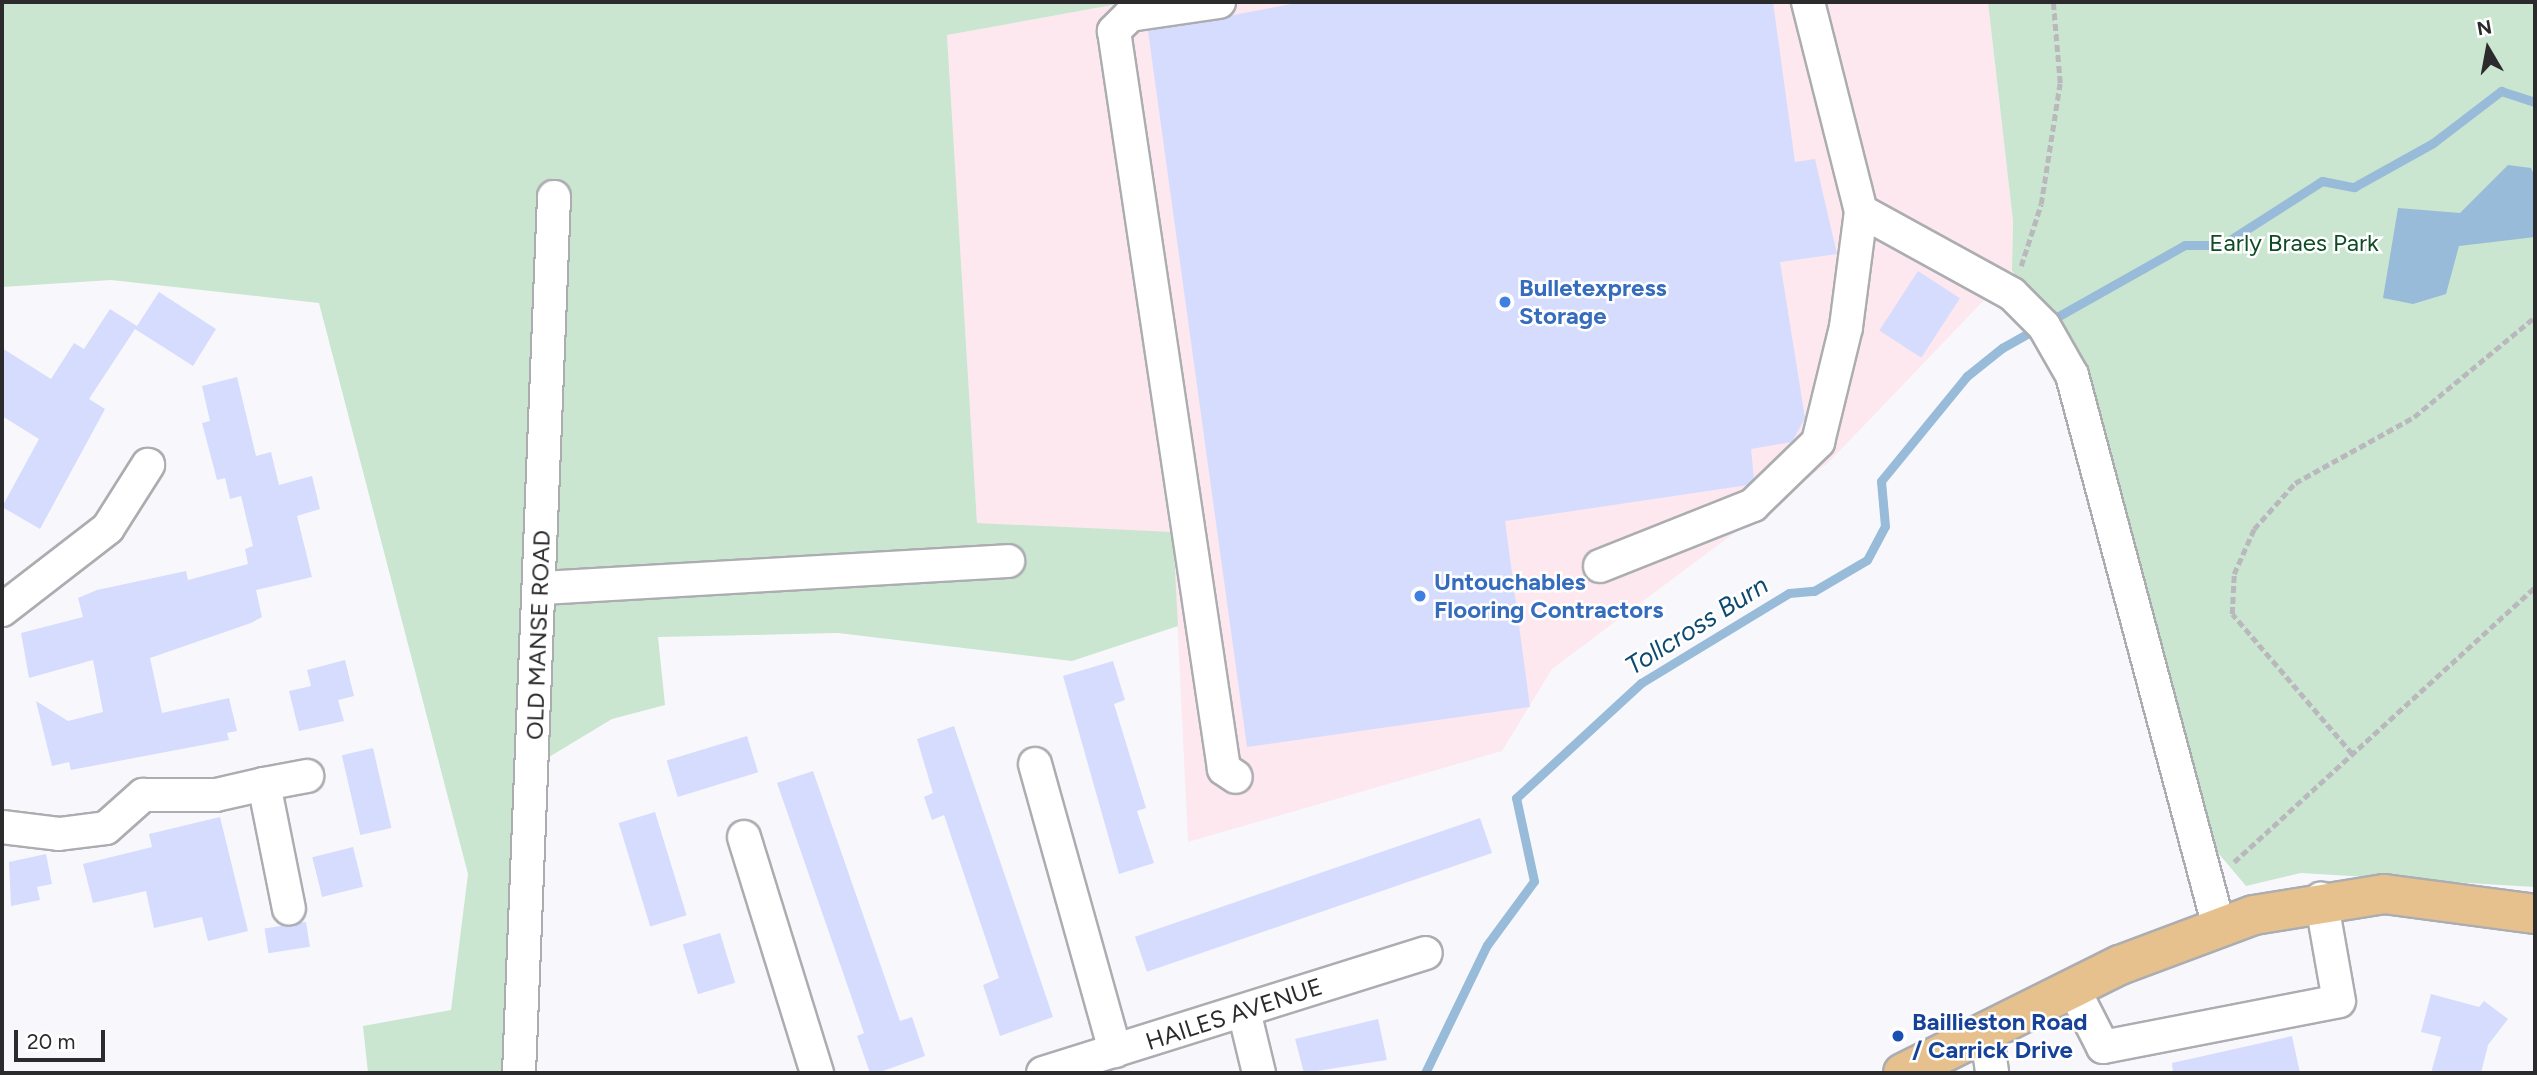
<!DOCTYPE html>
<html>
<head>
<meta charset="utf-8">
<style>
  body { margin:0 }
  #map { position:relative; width:2537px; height:1075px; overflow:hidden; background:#f8f8fc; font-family:Figtree,sans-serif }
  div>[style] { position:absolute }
  .industrial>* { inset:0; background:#fde8ef }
  .green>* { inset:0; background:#cae5d0 }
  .water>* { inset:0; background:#97bbd8 }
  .stream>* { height:9px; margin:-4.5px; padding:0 4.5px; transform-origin:4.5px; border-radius:4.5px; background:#97bbd8 }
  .building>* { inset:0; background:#d6dcfd; transform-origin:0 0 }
  .path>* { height:4.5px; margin-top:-2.25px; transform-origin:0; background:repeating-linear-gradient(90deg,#b9b9bd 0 7px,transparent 0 10.5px) }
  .roads { filter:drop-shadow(2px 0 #acadb1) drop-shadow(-2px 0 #acadb1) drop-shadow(0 2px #acadb1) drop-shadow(0 -2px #acadb1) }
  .minor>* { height:32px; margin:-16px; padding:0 16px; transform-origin:16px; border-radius:16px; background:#fff }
  .major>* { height:38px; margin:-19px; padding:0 19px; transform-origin:19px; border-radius:19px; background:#e6c18e }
  .dots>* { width:19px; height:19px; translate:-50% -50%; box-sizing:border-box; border:4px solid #fff; border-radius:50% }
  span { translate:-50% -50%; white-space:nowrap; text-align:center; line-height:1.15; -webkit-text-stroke:5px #fff; paint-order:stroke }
  .park-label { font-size:24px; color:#0f4b26 }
  .shop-label { font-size:24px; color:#366cbe; font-weight:700 }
  .left { translate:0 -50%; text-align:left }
  .street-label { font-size:24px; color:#2b2b2d }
  .transit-label { font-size:24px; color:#164399; font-weight:700 }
  .water-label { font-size:26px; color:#0e4a70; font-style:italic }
  .frame { position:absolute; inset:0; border:4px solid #2b2b2d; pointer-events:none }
  .north { position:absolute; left:2453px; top:14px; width:70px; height:70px; -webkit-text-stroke:5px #fff; paint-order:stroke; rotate:350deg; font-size:19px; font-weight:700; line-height:28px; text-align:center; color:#2b2b2d }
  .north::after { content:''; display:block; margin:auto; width:24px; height:32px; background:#2b2b2d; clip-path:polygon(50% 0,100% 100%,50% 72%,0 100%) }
  .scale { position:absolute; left:14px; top:1030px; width:91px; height:32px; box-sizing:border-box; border:4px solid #2b2b2d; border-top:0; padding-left:9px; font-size:21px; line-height:24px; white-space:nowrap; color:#2b2b2d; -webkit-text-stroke:5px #fff; paint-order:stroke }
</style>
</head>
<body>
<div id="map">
  <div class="industrial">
    <i style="clip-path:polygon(1129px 2px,1988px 2px,2013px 221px,2012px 271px,1828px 463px,1552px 669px,1502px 751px,1188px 842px,1173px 533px,977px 524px,947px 35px)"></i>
  </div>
  <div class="green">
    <i style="clip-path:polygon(2px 2px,1129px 2px,947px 35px,977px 523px,1173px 532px,1178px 626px,1072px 661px,838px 633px,658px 637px,665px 705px,612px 719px,549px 757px,514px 751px,504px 1073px,368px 1073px,363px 1026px,451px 1010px,468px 874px,319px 303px,111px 280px,2px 287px)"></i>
    <i style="clip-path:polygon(1988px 2px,2535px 2px,2535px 887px,2301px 873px,2246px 886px,2214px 848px,2082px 360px,2012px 271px,2013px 221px)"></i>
  </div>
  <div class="water">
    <i style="clip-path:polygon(2508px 165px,2531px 168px,2535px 177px,2535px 237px,2459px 246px,2446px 294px,2413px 304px,2383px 298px,2398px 208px,2460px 213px)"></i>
  </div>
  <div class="stream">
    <i style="left:1425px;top:1073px;width:142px;rotate:-64.2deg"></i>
    <i style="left:1487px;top:945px;width:79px;rotate:-53.7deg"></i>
    <i style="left:1534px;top:881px;width:85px;rotate:-102.2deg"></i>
    <i style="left:1516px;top:798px;width:170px;rotate:-42.6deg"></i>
    <i style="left:1641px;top:683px;width:173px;rotate:-31.3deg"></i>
    <i style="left:1789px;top:593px;width:25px;rotate:-5deg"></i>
    <i style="left:1814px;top:591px;width:61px;rotate:-30.3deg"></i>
    <i style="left:1867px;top:560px;width:38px;rotate:-62deg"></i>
    <i style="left:1885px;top:526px;width:45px;rotate:-95.1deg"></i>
    <i style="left:1881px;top:481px;width:136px;rotate:-50.7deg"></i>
    <i style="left:1967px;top:376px;width:45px;rotate:-38.7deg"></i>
    <i style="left:2002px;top:348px;width:210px;rotate:-29.4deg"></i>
    <i style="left:2185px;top:245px;width:37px"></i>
    <i style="left:2222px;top:245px;width:119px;rotate:-32.6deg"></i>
    <i style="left:2322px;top:181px;width:33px;rotate:11deg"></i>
    <i style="left:2354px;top:187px;width:90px;rotate:-29.1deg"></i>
    <i style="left:2433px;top:143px;width:86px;rotate:-37.4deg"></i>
    <i style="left:2501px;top:91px;width:36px;rotate:18deg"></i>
  </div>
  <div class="building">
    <i style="clip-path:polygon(1302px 2px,1773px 2px,1795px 162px,1815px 159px,1837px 254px,1780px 262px,1805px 418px,1792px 442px,1751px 449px,1754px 479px,1748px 485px,1505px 521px,1530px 707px,1247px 747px,1148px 31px)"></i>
    <i style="left:1918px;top:271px;width:50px;height:71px;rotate:33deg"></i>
    <i style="clip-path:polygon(159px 292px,216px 329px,193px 366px,135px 329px,89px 399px,105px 409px,40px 529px,2px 507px,39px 439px,2px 416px,2px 348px,51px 379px,74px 343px,84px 349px,110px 309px,137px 326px)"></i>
    <i style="clip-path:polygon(237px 377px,256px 456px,271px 452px,279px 485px,312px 476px,320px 509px,297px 516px,312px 577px,256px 590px,262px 617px,251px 623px,150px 658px,162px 713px,229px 698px,237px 731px,227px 733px,229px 740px,71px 770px,69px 762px,52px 766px,36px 701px,68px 721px,103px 712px,93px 660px,29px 678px,21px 633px,83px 617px,78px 598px,97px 590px,186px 571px,188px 580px,248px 564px,245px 549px,253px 546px,241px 496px,230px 499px,225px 478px,217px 480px,202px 423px,210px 421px,202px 386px)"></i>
    <i style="clip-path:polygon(345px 660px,354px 696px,338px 700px,344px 721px,299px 731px,289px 691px,311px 686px,307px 670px)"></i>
    <i style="clip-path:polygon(1113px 661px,1125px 700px,1114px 704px,1146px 808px,1137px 811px,1154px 863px,1119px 874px,1063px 676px)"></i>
    <i style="clip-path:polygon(954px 726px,1053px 1017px,1000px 1036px,983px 985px,999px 978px,944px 815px,932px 820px,924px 797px,933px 793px,917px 739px)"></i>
    <i style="left:747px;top:736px;width:38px;height:84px;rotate:73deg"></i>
    <i style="left:373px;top:748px;width:82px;height:32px;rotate:77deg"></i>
    <i style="clip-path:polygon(813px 771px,900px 1021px,912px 1017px,925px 1056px,877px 1073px,870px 1073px,857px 1036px,864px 1033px,777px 783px)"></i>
    <i style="left:655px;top:812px;width:108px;height:38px;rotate:73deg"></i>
    <i style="clip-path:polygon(220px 817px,248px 931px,208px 941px,202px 917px,154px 928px,146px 891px,93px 903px,83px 864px,152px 847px,149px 834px)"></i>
    <i style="left:1480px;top:818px;width:37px;height:365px;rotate:71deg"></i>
    <i style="left:353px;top:847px;width:41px;height:42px;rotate:76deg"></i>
    <i style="clip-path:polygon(46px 854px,52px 884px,37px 887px,40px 900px,11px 906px,9px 862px)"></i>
    <i style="left:306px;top:922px;width:25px;height:42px;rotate:81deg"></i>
    <i style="left:720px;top:933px;width:52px;height:39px;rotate:73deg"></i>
    <i style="clip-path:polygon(2431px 994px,2479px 1007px,2484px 1001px,2508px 1019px,2488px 1045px,2481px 1073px,2431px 1073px,2441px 1037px,2421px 1032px)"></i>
    <i style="clip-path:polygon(1378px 1019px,1387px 1060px,1304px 1073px,1295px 1039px)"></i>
    <i style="clip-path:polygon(2292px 1036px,2300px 1073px,2173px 1073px,2172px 1063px)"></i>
  </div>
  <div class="path">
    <i style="left:2021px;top:266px;width:65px;rotate:-72.1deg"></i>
    <i style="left:2041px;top:204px;width:122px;rotate:-81.1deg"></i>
    <i style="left:2060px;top:83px;width:81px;rotate:-94.9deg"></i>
    <i style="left:2352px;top:754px;width:184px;rotate:-130.6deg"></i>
    <i style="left:2232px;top:614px;width:40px;rotate:-87.1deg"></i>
    <i style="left:2234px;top:574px;width:49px;rotate:-66deg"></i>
    <i style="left:2254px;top:529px;width:62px;rotate:-48.3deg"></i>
    <i style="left:2295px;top:483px;width:136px;rotate:-29deg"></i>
    <i style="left:2414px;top:417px;width:157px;rotate:-39.6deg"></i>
    <i style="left:2234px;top:862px;width:408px;rotate:-42.4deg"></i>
  </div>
  <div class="roads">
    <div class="minor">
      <i style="left:1219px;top:2px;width:90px;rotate:171.7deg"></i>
      <i style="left:1130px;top:15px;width:23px;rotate:135deg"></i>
      <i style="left:1114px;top:31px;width:746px;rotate:81.52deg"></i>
      <i style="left:1224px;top:769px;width:14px;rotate:34deg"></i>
      <i style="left:1808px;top:2px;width:216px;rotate:75.8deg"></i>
      <i style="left:1861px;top:211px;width:172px;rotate:28.8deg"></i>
      <i style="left:2012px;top:294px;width:45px;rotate:45deg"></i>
      <i style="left:2044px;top:326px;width:56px;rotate:60.3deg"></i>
      <i style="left:2072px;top:375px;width:571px;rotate:75.09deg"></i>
      <i style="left:1600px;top:566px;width:165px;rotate:-21.7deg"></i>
      <i style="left:1753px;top:505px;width:91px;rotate:-44.1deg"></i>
      <i style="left:1818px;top:442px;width:118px;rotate:-76.3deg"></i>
      <i style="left:1846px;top:327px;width:117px;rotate:-82.6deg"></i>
      <i style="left:541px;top:588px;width:468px;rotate:-3.3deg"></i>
      <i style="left:2px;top:610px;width:134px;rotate:-37.7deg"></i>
      <i style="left:108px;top:528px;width:75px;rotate:-57.6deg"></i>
      <i style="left:1035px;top:764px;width:298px;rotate:74.4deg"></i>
      <i style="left:264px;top:784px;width:44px;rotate:-10.5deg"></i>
      <i style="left:2px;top:827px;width:57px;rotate:7deg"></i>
      <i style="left:59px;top:834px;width:47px;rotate:-7.3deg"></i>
      <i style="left:106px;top:828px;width:50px;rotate:-41.7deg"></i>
      <i style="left:143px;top:795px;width:73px"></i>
      <i style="left:216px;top:795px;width:49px;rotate:-12.9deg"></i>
      <i style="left:264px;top:784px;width:127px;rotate:78.7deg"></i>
      <i style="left:744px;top:837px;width:247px;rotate:72.8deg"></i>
      <i style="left:2074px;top:990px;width:64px;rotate:63deg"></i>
      <i style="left:2103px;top:1047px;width:240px;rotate:-11deg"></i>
      <i style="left:2339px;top:1001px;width:104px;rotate:-100deg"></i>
      <i style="left:1244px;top:1011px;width:64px;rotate:76.4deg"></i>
      <i style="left:1987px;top:1036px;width:37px;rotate:82deg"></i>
      <i style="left:519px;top:1073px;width:877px;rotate:-87.71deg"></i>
      <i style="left:1043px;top:1073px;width:401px;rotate:-17.4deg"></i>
    </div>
    <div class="major">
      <i style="left:1903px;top:1073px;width:242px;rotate:-26.5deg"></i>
      <i style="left:2120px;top:965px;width:143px;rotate:-20.5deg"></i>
      <i style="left:2254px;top:915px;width:132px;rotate:-9.2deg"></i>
      <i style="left:2384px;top:894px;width:152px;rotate:7.5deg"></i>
    </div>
  </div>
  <div class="dots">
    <i style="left:1505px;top:302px;background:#3f7fe0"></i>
    <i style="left:1420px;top:596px;background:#3f7fe0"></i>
    <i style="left:1898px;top:1036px;background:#1a4fb4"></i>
  </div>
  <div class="park-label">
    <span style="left:2294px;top:243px">Early Braes Park</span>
  </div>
  <div class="shop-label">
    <span class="left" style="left:1519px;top:302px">Bulletexpress<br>Storage</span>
    <span class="left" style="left:1434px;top:596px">Untouchables<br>Flooring Contractors</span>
  </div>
  <div class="street-label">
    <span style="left:538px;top:635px;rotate:-88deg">OLD MANSE ROAD</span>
    <span style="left:1234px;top:1014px;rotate:-18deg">HAILES AVENUE</span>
  </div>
  <div class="transit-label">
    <span class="left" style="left:1912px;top:1036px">Baillieston Road<br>/ Carrick Drive</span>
  </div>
  <div class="water-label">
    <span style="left:1697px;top:626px;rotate:-32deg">Tollcross Burn</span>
  </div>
  <div class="frame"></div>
  <div class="north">N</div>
  <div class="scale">20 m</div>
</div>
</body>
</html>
